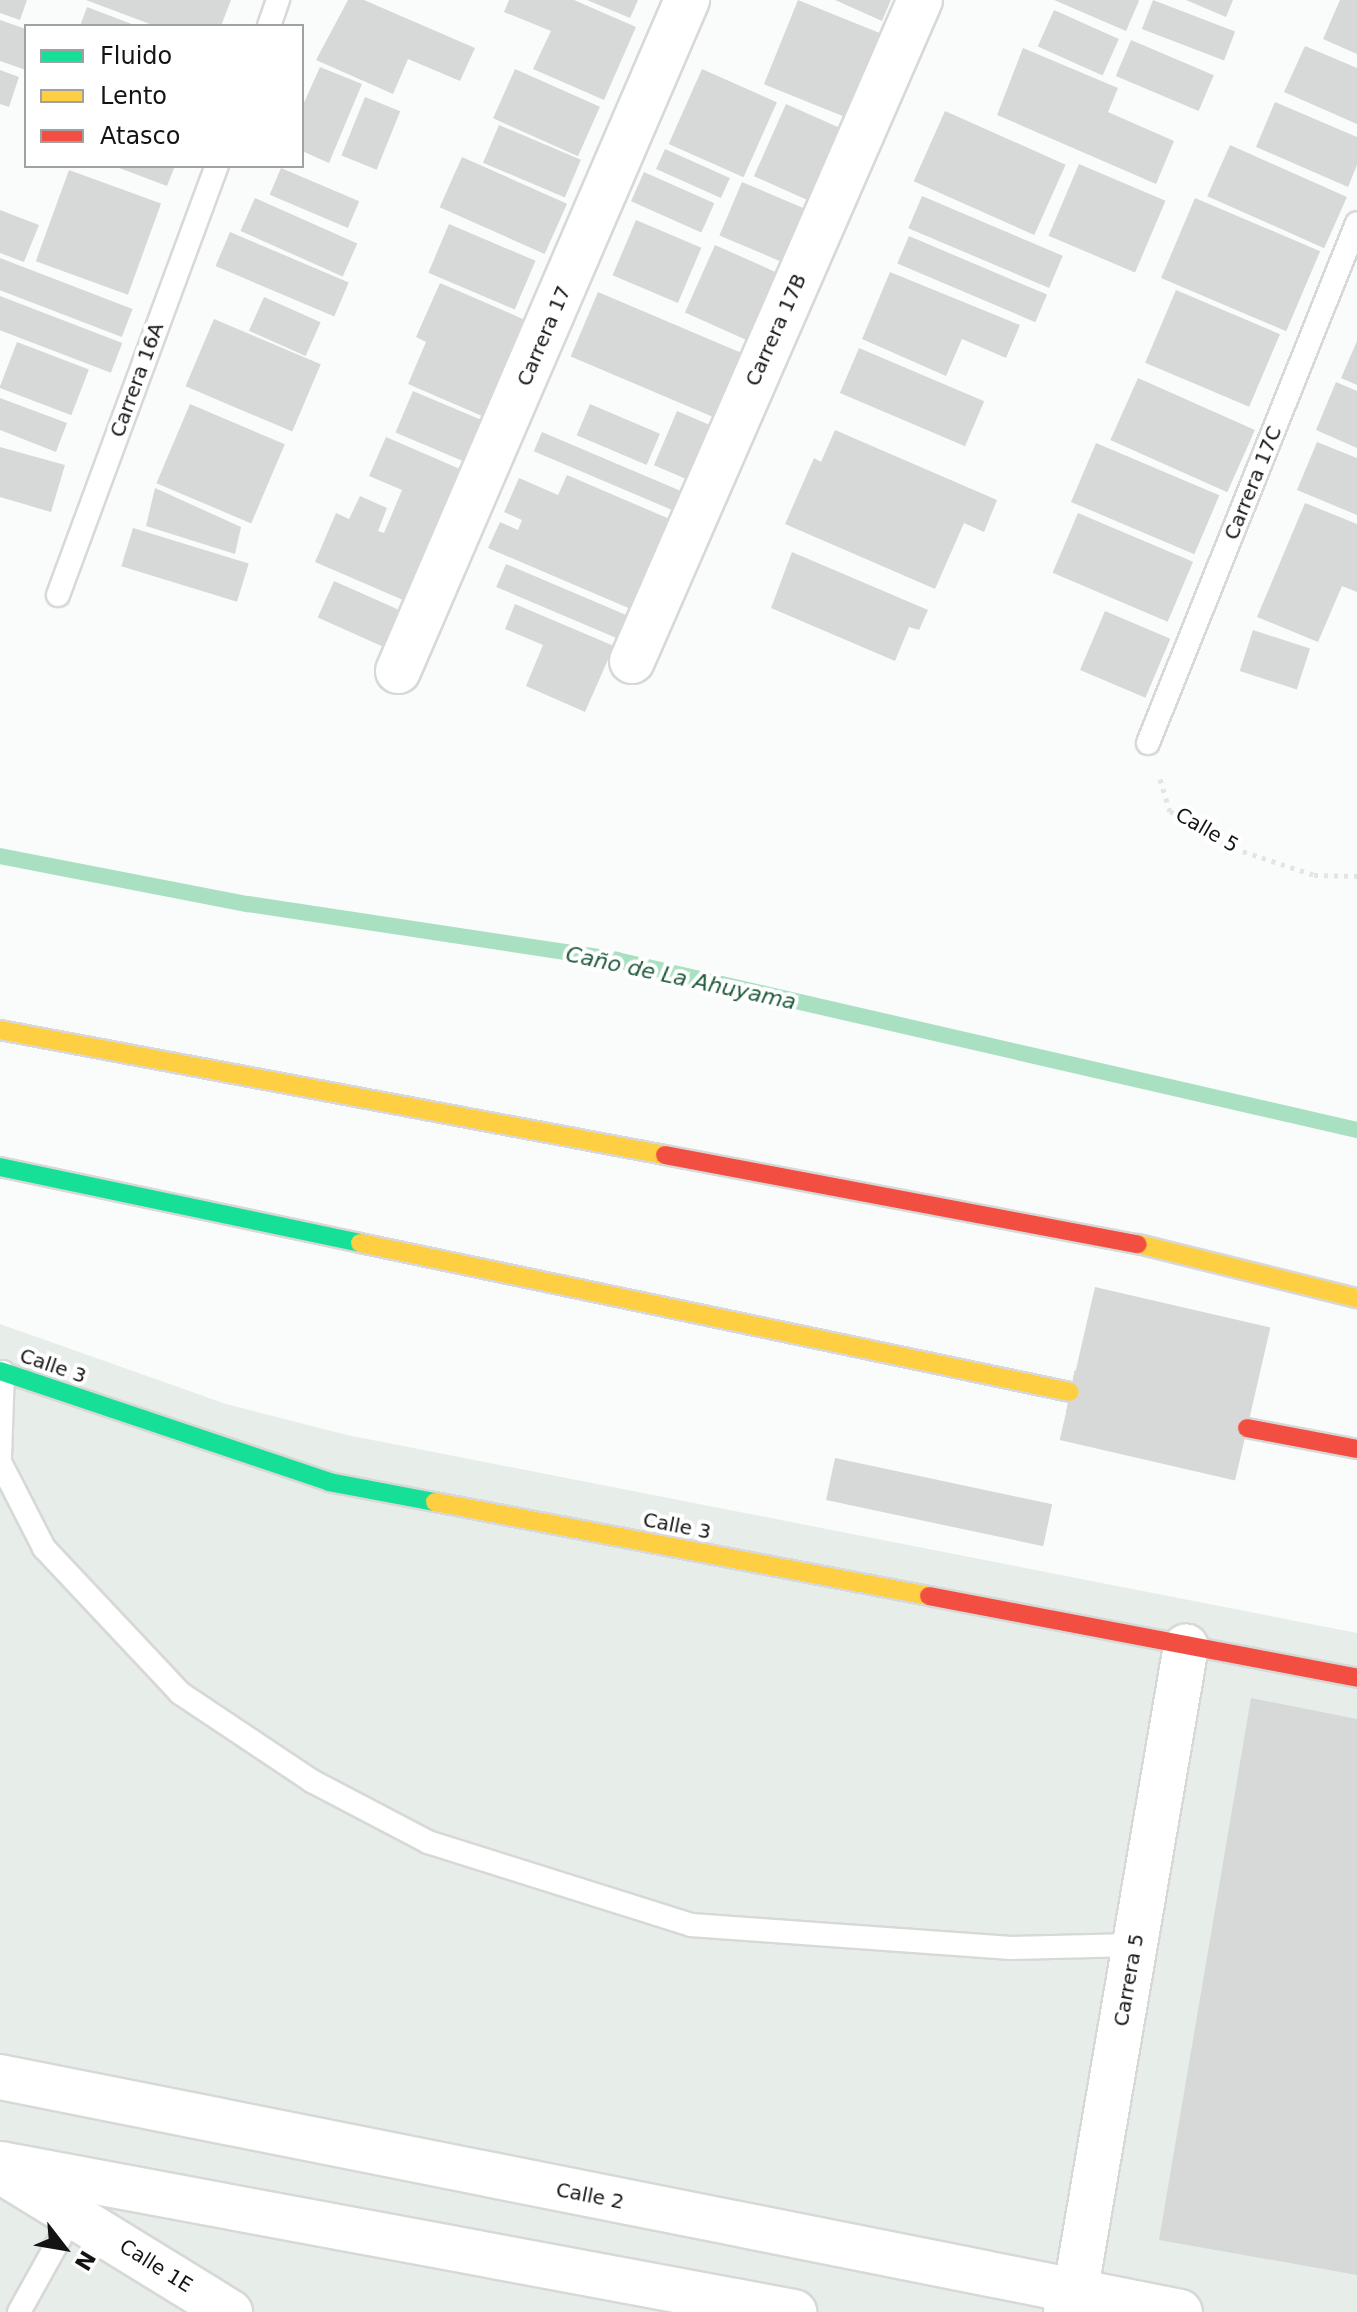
<!DOCTYPE html>
<html>
<head>
<meta charset="utf-8">
<style>
  body { margin:0 }
  #map { position:relative; width:1357px; height:2312px; overflow:hidden; background:#fafcfb; font-family:"DejaVu Sans",sans-serif }
  div>[style] { position:absolute }
  .built>* { inset:0; background:#e7ede9 }
  .stream>* { height:16px; margin:-8px; padding:0 8px; transform-origin:8px; border-radius:8px; background:#aae0c2 }
  .building>* { inset:0; background:#d7d9d8; transform-origin:0 0 }
  .primary-tunnel>* { height:44px; margin-top:-22px; transform-origin:0; background:repeating-linear-gradient(90deg,#d7d9d8 0 44px,transparent 0 66px) }
  .path>* { height:5px; margin-top:-2.5px; transform-origin:0; background:repeating-linear-gradient(90deg,#e4e4e4 0 4px,transparent 0 10px) }
  .roads { filter:drop-shadow(2px 0 #d7d8d7) drop-shadow(-2px 0 #d7d8d7) drop-shadow(0 2px #d7d8d7) drop-shadow(0 -2px #d7d8d7) }
  .lane>* { height:22px; margin:-11px; padding:0 11px; transform-origin:11px; border-radius:11px; background:#fefffe }
  .street>* { height:44px; margin:-22px; padding:0 22px; transform-origin:22px; border-radius:22px; background:#fefffe }
  .fast>* { height:18px; margin:-9px; padding:0 9px; transform-origin:9px; border-radius:9px; background:#16e098 }
  .slow>* { height:18px; margin:-9px; padding:0 9px; transform-origin:9px; border-radius:9px; background:#ffcf43 }
  .jam>* { height:18px; margin:-9px; padding:0 9px; transform-origin:9px; border-radius:9px; background:#f24e42 }
  span { translate:-50% -50%; white-space:nowrap; text-align:center; line-height:1.15; -webkit-text-stroke:8px #fff; paint-order:stroke }
  .street-label { font-size:20px; color:#131413 }
  .water-label { font-size:22px; color:#225c3f; font-style:italic }
  .legend { position:absolute; left:24px; top:24px; width:280px; height:144px; box-sizing:border-box; background:#fff; border:2px solid #a1a1a1; margin:0; padding:10px 14px; list-style:none; font-size:24px; color:#131413 }
  .legend li { display:flex; align-items:center; gap:16px; height:40px }
  .legend b { width:40px; border:2px solid #a1a1a1 }
  .north { position:absolute; left:24px; top:2208px; width:80px; height:80px; -webkit-text-stroke:6px #fff; paint-order:stroke; rotate:121deg; font-size:22px; font-weight:700; line-height:32px; text-align:center; color:#131413 }
  .north::after { content:''; display:block; margin:auto; width:28px; height:36px; background:#131413; clip-path:polygon(50% 0,100% 100%,50% 72%,0 100%) }
</style>
</head>
<body>
<div id="map">
  <div class="built">
    <i style="clip-path:polygon(0 1324px,226px 1404px,347px 1435px,1357px 1633px,1357px 2312px,0 2312px)"></i>
  </div>
  <div class="stream">
    <i style="left:0;top:856px;width:253px;rotate:11deg"></i>
    <i style="left:248px;top:904px;width:373px;rotate:8.6deg"></i>
    <i style="left:617px;top:960px;width:759px;rotate:12.94deg"></i>
  </div>
  <div class="building">
    <i style="clip-path:polygon(0 0,27px 0,20px 20px,0 13px)"></i>
    <i style="clip-path:polygon(86px 0,231px 0,221px 26px,155px 26px)"></i>
    <i style="clip-path:polygon(348px 0,364px 0,475px 48px,460px 81px,408px 59px,393px 94px,316px 60px)"></i>
    <i style="clip-path:polygon(509px 0,574px 0,636px 27px,604px 100px,533px 69px,551px 31px,504px 12px)"></i>
    <i style="clip-path:polygon(587px 0,638px 0,630px 18px)"></i>
    <i style="left:798px;top:0;width:94px;height:91px;rotate:22deg"></i>
    <i style="clip-path:polygon(835px 0,891px 0,882px 21px)"></i>
    <i style="clip-path:polygon(1054px 0,1138px 0,1139px 1px,1126px 31px)"></i>
    <i style="left:1153px;top:0;width:88px;height:31px;rotate:21deg"></i>
    <i style="clip-path:polygon(1186px 0,1233px 0,1226px 17px)"></i>
    <i style="clip-path:polygon(1340px 0,1357px 0,1357px 54px,1323px 39px)"></i>
    <i style="clip-path:polygon(87px 7px,137px 26px,80px 26px)"></i>
    <i style="left:1054px;top:10px;width:71px;height:40px;rotate:24deg"></i>
    <i style="clip-path:polygon(0 20px,26px 29px,26px 70px,0 61px)"></i>
    <i style="left:1131px;top:40px;width:90px;height:39px;rotate:23deg"></i>
    <i style="clip-path:polygon(1305px 46px,1357px 68px,1357px 124px,1284px 92px)"></i>
    <i style="clip-path:polygon(1023px 48px,1118px 88px,1108px 112px,1174px 141px,1156px 184px,997px 115px)"></i>
    <i style="clip-path:polygon(320px 67px,362px 84px,329px 163px,302px 151px,302px 107px)"></i>
    <i style="left:515px;top:69px;width:93px;height:54px;rotate:24deg"></i>
    <i style="left:702px;top:69px;width:82px;height:82px;rotate:24deg"></i>
    <i style="clip-path:polygon(0 70px,19px 77px,9px 107px,0 104px)"></i>
    <i style="left:365px;top:97px;width:38px;height:63px;rotate:22deg"></i>
    <i style="clip-path:polygon(1275px 102px,1357px 137px,1357px 165px,1348px 187px,1256px 147px)"></i>
    <i style="left:786px;top:104px;width:61px;height:79px;rotate:24deg"></i>
    <i style="left:945px;top:111px;width:132px;height:77px;rotate:24deg"></i>
    <i style="left:499px;top:125px;width:89px;height:41px;rotate:23deg"></i>
    <i style="left:1230px;top:145px;width:128px;height:56px;rotate:24deg"></i>
    <i style="left:665px;top:149px;width:71px;height:22px;rotate:24deg"></i>
    <i style="left:462px;top:157px;width:115px;height:55px;rotate:24deg"></i>
    <i style="left:1079px;top:164px;width:94px;height:78px;rotate:23deg"></i>
    <i style="clip-path:polygon(114px 166px,175px 166px,167px 186px)"></i>
    <i style="left:281px;top:168px;width:85px;height:29px;rotate:23deg"></i>
    <i style="left:69px;top:170px;width:98px;height:97px;rotate:20deg"></i>
    <i style="left:644px;top:172px;width:77px;height:32px;rotate:24deg"></i>
    <i style="left:742px;top:182px;width:73px;height:58px;rotate:23deg"></i>
    <i style="left:922px;top:196px;width:153px;height:35px;rotate:23deg"></i>
    <i style="left:255px;top:198px;width:112px;height:36px;rotate:24deg"></i>
    <i style="left:1195px;top:198px;width:136px;height:87px;rotate:23deg"></i>
    <i style="clip-path:polygon(0 210px,39px 225px,24px 262px,0 253px)"></i>
    <i style="left:636px;top:220px;width:71px;height:60px;rotate:23deg"></i>
    <i style="left:449px;top:224px;width:94px;height:53px;rotate:23deg"></i>
    <i style="left:230px;top:232px;width:129px;height:37px;rotate:23deg"></i>
    <i style="left:909px;top:236px;width:150px;height:30px;rotate:23deg"></i>
    <i style="left:715px;top:245px;width:79px;height:74px;rotate:24deg"></i>
    <i style="left:0;top:258px;width:142px;height:30px;rotate:21deg"></i>
    <i style="clip-path:polygon(890px 272px,1020px 325px,1006px 358px,962px 339px,946px 376px,862px 339px)"></i>
    <i style="clip-path:polygon(440px 283px,523px 319px,482px 416px,408px 384px,426px 342px,416px 337px)"></i>
    <i style="left:1176px;top:290px;width:113px;height:79px;rotate:23deg"></i>
    <i style="left:598px;top:292px;width:165px;height:70px;rotate:23deg"></i>
    <i style="left:0;top:296px;width:131px;height:32px;rotate:21deg"></i>
    <i style="left:264px;top:297px;width:62px;height:37px;rotate:24deg"></i>
    <i style="left:214px;top:319px;width:116px;height:73px;rotate:23deg"></i>
    <i style="clip-path:polygon(1357px 341px,1357px 385px,1341px 378px)"></i>
    <i style="left:17px;top:342px;width:77px;height:49px;rotate:21deg"></i>
    <i style="left:859px;top:348px;width:136px;height:49px;rotate:23deg"></i>
    <i style="left:1138px;top:378px;width:128px;height:68px;rotate:24deg"></i>
    <i style="clip-path:polygon(1336px 382px,1357px 391px,1357px 448px,1316px 430px)"></i>
    <i style="left:413px;top:391px;width:77px;height:45px;rotate:23deg"></i>
    <i style="clip-path:polygon(0 398px,67px 423px,56px 452px,0 430px)"></i>
    <i style="left:190px;top:404px;width:103px;height:86px;rotate:23deg"></i>
    <i style="left:590px;top:404px;width:76px;height:34px;rotate:23deg"></i>
    <i style="left:677px;top:411px;width:49px;height:59px;rotate:23deg"></i>
    <i style="clip-path:polygon(835px 430px,997px 500px,984px 532px,964px 523px,935px 589px,785px 524px,814px 458px,821px 462px)"></i>
    <i style="left:542px;top:432px;width:163px;height:21px;rotate:23deg"></i>
    <i style="clip-path:polygon(386px 437px,460px 469px,403px 600px,315px 562px,336px 513px,349px 519px,360px 496px,387px 508px,378px 531px,384px 533px,402px 490px,369px 476px)"></i>
    <i style="clip-path:polygon(1317px 442px,1357px 458px,1357px 515px,1297px 490px)"></i>
    <i style="left:1096px;top:443px;width:134px;height:64px;rotate:23deg"></i>
    <i style="clip-path:polygon(0 447px,65px 465px,51px 512px,0 497px)"></i>
    <i style="clip-path:polygon(567px 475px,679px 523px,640px 613px,488px 548px,500px 522px,518px 530px,522px 520px,504px 512px,519px 478px,558px 495px)"></i>
    <i style="clip-path:polygon(155px 488px,241px 527px,235px 554px,146px 526px)"></i>
    <i style="clip-path:polygon(1305px 503px,1357px 524px,1357px 592px,1342px 586px,1318px 642px,1257px 617px)"></i>
    <i style="left:1078px;top:513px;width:125px;height:65px;rotate:23deg"></i>
    <i style="left:133px;top:528px;width:121px;height:40px;rotate:17deg"></i>
    <i style="clip-path:polygon(792px 552px,928px 610px,919px 630px,909px 627px,895px 661px,771px 608px)"></i>
    <i style="left:506px;top:564px;width:144px;height:25px;rotate:23deg"></i>
    <i style="left:334px;top:581px;width:74px;height:40px;rotate:24deg"></i>
    <i style="clip-path:polygon(515px 604px,614px 646px,585px 712px,526px 686px,543px 645px,505px 629px)"></i>
    <i style="left:1105px;top:611px;width:71px;height:64px;rotate:23deg"></i>
    <i style="left:1253px;top:630px;width:60px;height:43px;rotate:18deg"></i>
    <i style="left:1095px;top:1287px;width:180px;height:157px;rotate:13deg"></i>
    <i style="left:835px;top:1458px;width:222px;height:43px;rotate:12deg"></i>
    <i style="clip-path:polygon(1251px 1698px,1357px 1719px,1357px 2275px,1159px 2240px)"></i>
  </div>
  <div class="primary-tunnel">
    <i style="left:1070px;top:1392px;width:181px;rotate:11.5deg"></i>
  </div>
  <div class="path">
    <i style="left:1160px;top:779px;width:34px;rotate:73deg"></i>
    <i style="left:1170px;top:811px;width:64px;rotate:32.2deg"></i>
    <i style="left:1224px;top:845px;width:95px;rotate:18.4deg"></i>
    <i style="left:1314px;top:875px;width:43px;rotate:1.3deg"></i>
  </div>
  <div class="roads">
    <div class="lane">
      <i style="left:269px;top:26px;width:28px;rotate:-71deg"></i>
      <i style="left:58px;top:595px;width:458px;rotate:-69.7deg"></i>
      <i style="left:1148px;top:743px;width:560px;rotate:-68.1deg"></i>
      <i style="left:0;top:1457px;width:85px;rotate:-88deg"></i>
      <i style="left:0;top:1462px;width:97px;rotate:62.9deg"></i>
      <i style="left:44px;top:1548px;width:199px;rotate:46.8deg"></i>
      <i style="left:180px;top:1693px;width:159px;rotate:33.7deg"></i>
      <i style="left:312px;top:1781px;width:131px;rotate:27.7deg"></i>
      <i style="left:428px;top:1842px;width:276px;rotate:17.5deg"></i>
      <i style="left:691px;top:1925px;width:321px;rotate:4.1deg"></i>
      <i style="left:1011px;top:1948px;width:124px;rotate:-1.4deg"></i>
      <i style="left:19px;top:2312px;width:111px;rotate:-60.9deg"></i>
    </div>
    <div class="street">
      <i style="left:632px;top:661px;width:721px;rotate:-66.46deg"></i>
      <i style="left:398px;top:671px;width:731px;rotate:-66.7deg"></i>
      <i style="left:0;top:2077px;width:1203px;rotate:11.26deg"></i>
      <i style="left:0;top:2164px;width:808px;rotate:10.56deg"></i>
      <i style="left:7px;top:2175px;width:262px;rotate:31.6deg"></i>
      <i style="left:1066px;top:2312px;width:20px;rotate:-63deg"></i>
      <i style="left:1075px;top:2294px;width:657px;rotate:-80.28deg"></i>
    </div>
    <div class="fast">
      <i style="left:0;top:1167px;width:368px;rotate:11.9deg"></i>
      <i style="left:0;top:1371px;width:347px;rotate:18.6deg"></i>
      <i style="left:329px;top:1482px;width:108px;rotate:10.7deg"></i>
    </div>
    <div class="slow">
      <i style="left:0;top:1030px;width:677px;rotate:10.65deg"></i>
      <i style="left:360px;top:1243px;width:725px;rotate:11.85deg"></i>
      <i style="left:1138px;top:1244px;width:226px;rotate:13.9deg"></i>
      <i style="left:435px;top:1502px;width:503px;rotate:10.77deg"></i>
    </div>
    <div class="jam">
      <i style="left:665px;top:1155px;width:481px;rotate:10.7deg"></i>
      <i style="left:1247px;top:1428px;width:112px;rotate:10.8deg"></i>
      <i style="left:929px;top:1596px;width:436px;rotate:10.8deg"></i>
    </div>
  </div>
  <div class="street-label">
    <span style="left:776px;top:330px;rotate:-66deg">Carrera 17B</span>
    <span style="left:544px;top:336px;rotate:-67deg">Carrera 17</span>
    <span style="left:137px;top:380px;rotate:-70deg">Carrera 16A</span>
    <span style="left:1253px;top:483px;rotate:-68deg">Carrera 17C</span>
    <span style="left:1207px;top:830px;rotate:30deg">Calle 5</span>
    <span style="left:53px;top:1366px;rotate:19deg">Calle 3</span>
    <span style="left:677px;top:1526px;rotate:11deg">Calle 3</span>
    <span style="left:1129px;top:1980px;rotate:-80deg">Carrera 5</span>
    <span style="left:590px;top:2196px;rotate:11deg">Calle 2</span>
    <span style="left:156px;top:2266px;rotate:32deg">Calle 1E</span>
  </div>
  <div class="water-label">
    <span style="left:681px;top:978px;rotate:12deg">Caño de La Ahuyama</span>
  </div>
  <ul class="legend">
  <li><b style="height:10px;background:#16e098"></b>Fluido</li>
  <li><b style="height:10px;background:#ffcf43"></b>Lento</li>
  <li><b style="height:10px;background:#f24e42"></b>Atasco</li>
  </ul>
  <div class="north">N</div>
</div>
</body>
</html>
